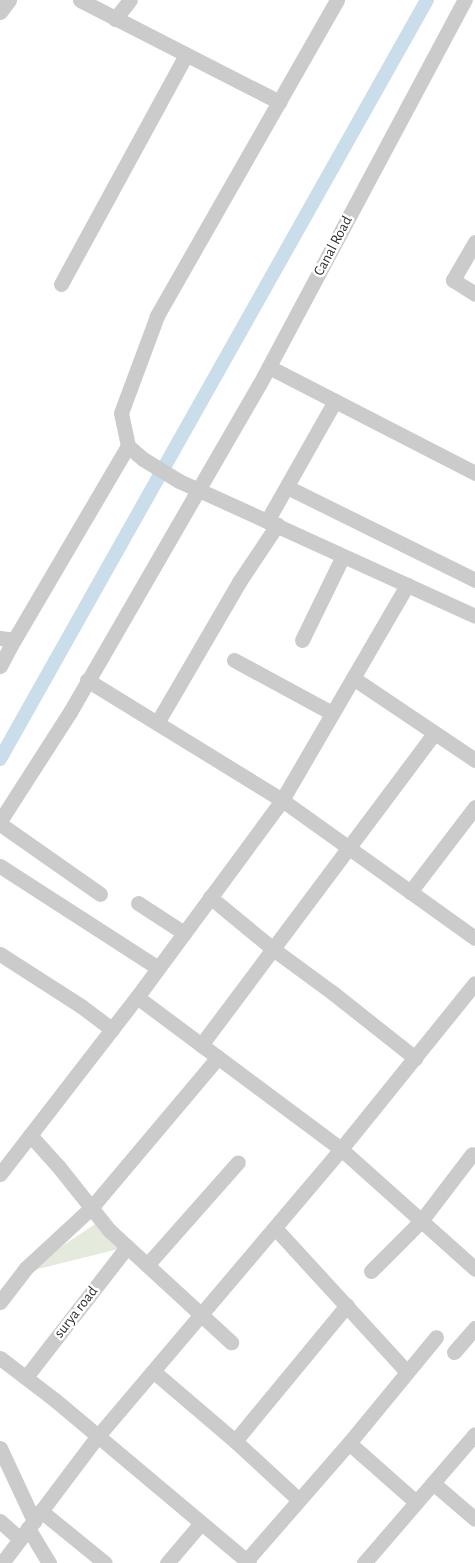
<!DOCTYPE html>
<html>
<head>
<meta charset="utf-8">
<style>
  body { margin:0 }
  #map { position:relative; width:475px; height:1563px; overflow:hidden; background:#fff; font-family:"Alegreya Sans",sans-serif }
  div>[style] { position:absolute }
  .green>* { inset:0; background:#e5ebdc }
  .canal>* { height:14px; margin:-7px; padding:0 7px; transform-origin:7px; border-radius:7px; background:#c9deea }
  .minor>* { height:15px; margin:-7.5px; padding:0 7.5px; transform-origin:7.5px; border-radius:7.5px; background:#cbcbcb }
  span { translate:-50% -50%; white-space:nowrap; text-align:center; line-height:1.15; -webkit-text-stroke:5px #fff; paint-order:stroke }
  .street-label { font-size:15px; color:#2e2e2e }
</style>
</head>
<body>
<div id="map">
  <div class="green">
    <i style="clip-path:polygon(98px 1222px,127px 1247px,22px 1273px)"></i>
  </div>
  <div class="canal">
    <i style="left:0;top:759px;width:871px;rotate:-60.64deg"></i>
  </div>
  <div class="minor">
    <i style="left:80px;top:0;width:224px;rotate:27.1deg"></i>
    <i style="left:337px;top:0;width:364px;rotate:119.7deg"></i>
    <i style="left:157px;top:316px;width:103px;rotate:110.4deg"></i>
    <i style="left:121px;top:413px;width:34px;rotate:78deg"></i>
    <i style="left:128px;top:446px;width:20px;rotate:41deg"></i>
    <i style="left:143px;top:459px;width:42px;rotate:31.4deg"></i>
    <i style="left:179px;top:481px;width:325px;rotate:24.5deg"></i>
    <i style="left:0;top:12px;width:15px;rotate:-53deg"></i>
    <i style="left:115px;top:19px;width:24px;rotate:-52deg"></i>
    <i style="left:475px;top:242px;width:44px;rotate:120.1deg"></i>
    <i style="left:453px;top:280px;width:26px;rotate:32deg"></i>
    <i style="left:61px;top:284px;width:261px;rotate:-61.4deg"></i>
    <i style="left:269px;top:367px;width:232px;rotate:27.2deg"></i>
    <i style="left:287px;top:487px;width:210px;rotate:26.3deg"></i>
    <i style="left:267px;top:521px;width:138px;rotate:-60.5deg"></i>
    <i style="left:0;top:638px;width:14px;rotate:8deg"></i>
    <i style="left:14px;top:640px;width:225px;rotate:-59.6deg"></i>
    <i style="left:302px;top:640px;width:93px;rotate:-64deg"></i>
    <i style="left:234px;top:660px;width:111px;rotate:28.4deg"></i>
    <i style="left:0;top:666px;width:30px;rotate:-62deg"></i>
    <i style="left:353px;top:678px;width:147px;rotate:33.9deg"></i>
    <i style="left:87px;top:680px;width:229px;rotate:31.6deg"></i>
    <i style="left:282px;top:800px;width:249px;rotate:-59.8deg"></i>
    <i style="left:157px;top:723px;width:163px;rotate:-59.8deg"></i>
    <i style="left:239px;top:582px;width:69px;rotate:-56.3deg"></i>
    <i style="left:0;top:821px;width:130px;rotate:-57.3deg"></i>
    <i style="left:70px;top:712px;width:378px;rotate:-60deg"></i>
    <i style="left:259px;top:385px;width:437px;rotate:-61.9deg"></i>
    <i style="left:0;top:824px;width:122px;rotate:35deg"></i>
    <i style="left:0;top:866px;width:188px;rotate:32.8deg"></i>
    <i style="left:410px;top:892px;width:107px;rotate:-52.6deg"></i>
    <i style="left:210px;top:897px;width:82px;rotate:39.5deg"></i>
    <i style="left:273px;top:949px;width:74px;rotate:36.3deg"></i>
    <i style="left:333px;top:993px;width:105px;rotate:38.4deg"></i>
    <i style="left:138px;top:903px;width:55px;rotate:33.1deg"></i>
    <i style="left:0;top:954px;width:96px;rotate:32.7deg"></i>
    <i style="left:81px;top:1006px;width:39px;rotate:37deg"></i>
    <i style="left:137px;top:997px;width:254px;rotate:36.7deg"></i>
    <i style="left:341px;top:1149px;width:213px;rotate:-51.1deg"></i>
    <i style="left:201px;top:1045px;width:389px;rotate:-53.2deg"></i>
    <i style="left:30px;top:1135px;width:42px;rotate:47.9deg"></i>
    <i style="left:58px;top:1166px;width:82px;rotate:51.4deg"></i>
    <i style="left:109px;top:1230px;width:166px;rotate:42.6deg"></i>
    <i style="left:0;top:1174px;width:224px;rotate:-52.3deg"></i>
    <i style="left:137px;top:997px;width:245px;rotate:-53.6deg"></i>
    <i style="left:282px;top:800px;width:237px;rotate:35.6deg"></i>
    <i style="left:275px;top:1228px;width:195px;rotate:47.5deg"></i>
    <i style="left:147px;top:1265px;width:137px;rotate:-48.5deg"></i>
    <i style="left:371px;top:1271px;width:71px;rotate:-45deg"></i>
    <i style="left:421px;top:1221px;width:84px;rotate:-52.7deg"></i>
    <i style="left:0;top:1302px;width:43px;rotate:-52.6deg"></i>
    <i style="left:26px;top:1268px;width:88px;rotate:-42.7deg"></i>
    <i style="left:91px;top:1208px;width:197px;rotate:-49.9deg"></i>
    <i style="left:454px;top:1352px;width:32px;rotate:-49deg"></i>
    <i style="left:0;top:1358px;width:69px;rotate:37.4deg"></i>
    <i style="left:55px;top:1400px;width:253px;rotate:40deg"></i>
    <i style="left:153px;top:1371px;width:108px;rotate:40.5deg"></i>
    <i style="left:235px;top:1441px;width:87px;rotate:42.7deg"></i>
    <i style="left:26px;top:1377px;width:165px;rotate:-52.2deg"></i>
    <i style="left:235px;top:1441px;width:176px;rotate:-50.5deg"></i>
    <i style="left:349px;top:1443px;width:137px;rotate:-50.6deg"></i>
    <i style="left:0;top:1448px;width:81px;rotate:65deg"></i>
    <i style="left:433px;top:1483px;width:55px;rotate:40.6deg"></i>
    <i style="left:41px;top:1511px;width:82px;rotate:39.1deg"></i>
    <i style="left:0;top:1521px;width:27px;rotate:42deg"></i>
    <i style="left:28px;top:1528px;width:41px;rotate:59deg"></i>
    <i style="left:246px;top:1561px;width:157px;rotate:-48.9deg"></i>
    <i style="left:349px;top:1443px;width:89px;rotate:41.4deg"></i>
    <i style="left:2px;top:1563px;width:158px;rotate:-53deg"></i>
    <i style="left:97px;top:1437px;width:377px;rotate:-49.7deg"></i>
    <i style="left:341px;top:1149px;width:180px;rotate:41.8deg"></i>
    <i style="left:167px;top:1563px;width:52px;rotate:-49.6deg"></i>
    <i style="left:364px;top:1563px;width:170px;rotate:-49.3deg"></i>
  </div>
  <div class="street-label">
    <span style="left:333px;top:246px;rotate:-62deg">Canal Road</span>
    <span style="left:76px;top:1312px;rotate:-52deg">surya road</span>
  </div>
</div>
</body>
</html>
